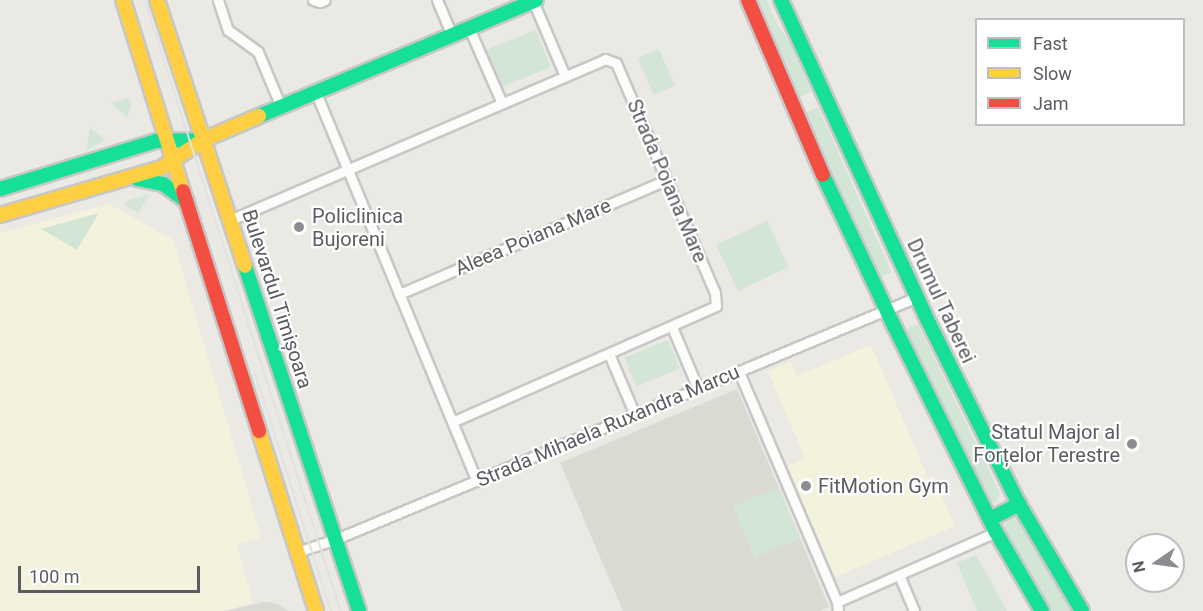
<!DOCTYPE html>
<html>
<head>
<meta charset="utf-8">
<style>
  body { margin:0 }
  #map { position:relative; width:1203px; height:611px; overflow:hidden; background:#eae9e4; font-family:Roboto,sans-serif }
  div>[style] { position:absolute }
  .commercial>* { inset:0; background:#f3f2dd }
  .education>* { inset:0; background:#dad9d2 }
  .green>* { inset:0; background:#d3e5d4; transform-origin:0 0 }
  .roads { filter:drop-shadow(2px 0 #c7c7c7) drop-shadow(-2px 0 #c7c7c7) drop-shadow(0 2px #c7c7c7) drop-shadow(0 -2px #c7c7c7) }
  .street>* { height:9px; margin:-4.5px; padding:0 4.5px; transform-origin:4.5px; border-radius:4.5px; background:#fcfcfb }
  .fast>* { height:14px; margin:-7px; padding:0 7px; transform-origin:7px; border-radius:7px; background:#16e098 }
  .slow>* { height:14px; margin:-7px; padding:0 7px; transform-origin:7px; border-radius:7px; background:#ffcf43 }
  .jam>* { height:14px; margin:-7px; padding:0 7px; transform-origin:7px; border-radius:7px; background:#f24e42 }
  .tram>* { height:1.5px; margin:-0.75px; padding:0 0.75px; transform-origin:0.75px; border-radius:0.75px; background:#e2e2e1 }
  .dots>* { width:16px; height:16px; translate:-50% -50%; box-sizing:border-box; border:3px solid #fff; border-radius:50% }
  span { translate:-50% -50%; white-space:nowrap; text-align:center; line-height:1.15; -webkit-text-stroke:4.5px #fff; paint-order:stroke }
  .street-label { font-size:20px; color:#5a5c62 }
  .poi-label { font-size:20px; color:#5a5c62 }
  .left { translate:0 -50%; text-align:left }
  .right { translate:-100% -50%; text-align:right }
  .legend { position:absolute; left:975px; top:18px; width:210px; height:108px; box-sizing:border-box; background:#fff; border:2px solid #bdbec0; margin:0; padding:8px 10px; list-style:none; font-size:18px; color:#5a5c62 }
  .legend li { display:flex; align-items:center; gap:12px; height:30px }
  .legend b { width:30px; border:2px solid #bdbec0 }
  .north { position:absolute; left:1125px; top:533px; width:60px; height:60px; box-sizing:border-box; background:#fff; border:2px solid #bdbec0; border-radius:50%; rotate:257deg; font-size:16px; font-weight:700; line-height:24px; text-align:center; color:#5a5c62 }
  .north::after { content:''; display:block; margin:auto; width:21px; height:27px; background:#8c8d90; clip-path:polygon(50% 0,100% 100%,50% 72%,0 100%) }
  .scale { position:absolute; left:18px; top:566px; width:182px; height:27px; box-sizing:border-box; border:3px solid #5a5c62; border-top:0; padding-left:8px; font-size:18px; line-height:21px; white-space:nowrap; color:#5a5c62; -webkit-text-stroke:4px #fff; paint-order:stroke }
</style>
</head>
<body>
<div id="map">
  <div class="commercial">
    <i style="clip-path:polygon(109px 204px,173px 240px,261px 537px,237px 544px,253px 603px,224px 611px,0 611px,0 233px)"></i>
    <i style="clip-path:polygon(871px 345px,928px 478px,933px 476px,955px 526px,835px 577px,787px 466px,805px 458px,768px 372px,791px 362px,797px 376px)"></i>
  </div>
  <div class="education">
    <i style="clip-path:polygon(737px 389px,829px 607px,820px 611px,623px 611px,560px 463px)"></i>
    <i style="clip-path:polygon(264px 602px,275px 603px,289px 611px,224px 611px)"></i>
  </div>
  <div class="green">
    <i style="clip-path:polygon(759px 0,767px 0,777px 24px,791px 44px,811px 92px,800px 97px)"></i>
    <i style="left:536px;top:30px;width:40px;height:53px;rotate:68deg"></i>
    <i style="left:659px;top:49px;width:40px;height:23px;rotate:67deg"></i>
    <i style="clip-path:polygon(129px 98px,131px 106px,127px 117px,111px 103px)"></i>
    <i style="left:818px;top:107px;width:181px;height:13px;rotate:66deg"></i>
    <i style="clip-path:polygon(90px 127px,105px 140px,87px 150px)"></i>
    <i style="clip-path:polygon(149px 195px,138px 213px,125px 205px,128px 200px)"></i>
    <i style="clip-path:polygon(99px 213px,77px 250px,41px 229px)"></i>
    <i style="left:767px;top:221px;width:51px;height:56px;rotate:65deg"></i>
    <i style="clip-path:polygon(918px 324px,1000px 493px,996px 502px,986px 500px,904px 330px)"></i>
    <i style="left:668px;top:340px;width:31px;height:47px;rotate:68deg"></i>
    <i style="left:778px;top:487px;width:56px;height:49px;rotate:67deg"></i>
    <i style="clip-path:polygon(1011px 516px,1021px 521px,1073px 611px,1050px 611px,1004px 529px,1007px 519px)"></i>
    <i style="clip-path:polygon(976px 555px,1007px 611px,977px 611px,957px 563px)"></i>
  </div>
  <div class="roads">
    <div class="street">
      <i style="left:218px;top:0;width:32px;rotate:72deg"></i>
      <i style="left:228px;top:30px;width:37px;rotate:36deg"></i>
      <i style="left:258px;top:52px;width:60px;rotate:67.3deg"></i>
      <i style="left:313px;top:0;width:7px;rotate:16deg"></i>
      <i style="left:320px;top:2px;width:5px;rotate:-22deg"></i>
      <i style="left:437px;top:0;width:38px;rotate:67deg"></i>
      <i style="left:533px;top:1px;width:82px;rotate:66.9deg"></i>
      <i style="left:469px;top:28px;width:82px;rotate:66.3deg"></i>
      <i style="left:316px;top:93px;width:420px;rotate:67.5deg"></i>
      <i style="left:230px;top:220px;width:408px;rotate:-23.2deg"></i>
      <i style="left:605px;top:59px;width:12px;rotate:20deg"></i>
      <i style="left:616px;top:63px;width:250px;rotate:66.7deg"></i>
      <i style="left:715px;top:293px;width:13px;rotate:86deg"></i>
      <i style="left:716px;top:306px;width:288px;rotate:156.3deg"></i>
      <i style="left:399px;top:294px;width:290px;rotate:-23.1deg"></i>
      <i style="left:672px;top:327px;width:67px;rotate:67.2deg"></i>
      <i style="left:609px;top:354px;width:66px;rotate:66.9deg"></i>
      <i style="left:739px;top:372px;width:250px;rotate:66.9deg"></i>
      <i style="left:837px;top:602px;width:9px;rotate:84deg"></i>
      <i style="left:297px;top:552px;width:41px;rotate:-18.4deg"></i>
      <i style="left:336px;top:539px;width:629px;rotate:-22.61deg"></i>
      <i style="left:899px;top:575px;width:39px;rotate:67deg"></i>
      <i style="left:837px;top:602px;width:174px;rotate:-23.8deg"></i>
    </div>
    <div class="fast">
      <i style="left:781px;top:0;width:346px;rotate:65.4deg"></i>
      <i style="left:925px;top:315px;width:211px;rotate:63.6deg"></i>
      <i style="left:1019px;top:504px;width:124px;rotate:59.5deg"></i>
      <i style="left:259px;top:116px;width:300px;rotate:-22.7deg"></i>
      <i style="left:823px;top:175px;width:169px;rotate:64.8deg"></i>
      <i style="left:895px;top:328px;width:228px;rotate:63.7deg"></i>
      <i style="left:996px;top:532px;width:91px;rotate:59.8deg"></i>
      <i style="left:137px;top:179px;width:26px;rotate:11deg"></i>
      <i style="left:163px;top:184px;width:29px;rotate:36deg"></i>
      <i style="left:0;top:189px;width:163px;rotate:-17.1deg"></i>
      <i style="left:156px;top:141px;width:47px;rotate:-1.2deg"></i>
      <i style="left:245px;top:266px;width:363px;rotate:71.7deg"></i>
      <i style="left:990px;top:519px;width:33px;rotate:-27deg"></i>
    </div>
    <div class="slow">
      <i style="left:123px;top:0;width:200px;rotate:72.6deg"></i>
      <i style="left:157px;top:0;width:280px;rotate:71.7deg"></i>
      <i style="left:0;top:215px;width:168px;rotate:-16.3deg"></i>
      <i style="left:161px;top:168px;width:50px;rotate:-33.7deg"></i>
      <i style="left:203px;top:140px;width:61px;rotate:-23.2deg"></i>
      <i style="left:259px;top:431px;width:189px;rotate:72.4deg"></i>
    </div>
    <div class="jam">
      <i style="left:748px;top:0;width:190px;rotate:66.8deg"></i>
      <i style="left:183px;top:191px;width:252px;rotate:72.4deg"></i>
    </div>
  </div>
  <div class="tram">
    <i style="left:145px;top:0;width:642px;rotate:72.21deg"></i>
    <i style="left:255px;top:371px;width:252px;rotate:72.4deg"></i>
  </div>
  <div class="dots">
    <i style="left:299px;top:227px;background:#8c8d90"></i>
    <i style="left:1132px;top:444px;background:#8c8d90"></i>
    <i style="left:806px;top:486px;background:#8c8d90"></i>
  </div>
  <div class="street-label">
    <span style="left:667px;top:181px;rotate:67deg">Strada Poiana Mare</span>
    <span style="left:533px;top:237px;rotate:-23deg">Aleea Poiana Mare</span>
    <span style="left:277px;top:299px;rotate:72deg">Bulevardul Timișoara</span>
    <span style="left:941px;top:301px;rotate:65deg">Drumul Taberei</span>
    <span style="left:608px;top:426px;rotate:-23deg">Strada Mihaela Ruxandra Marcu</span>
  </div>
  <div class="poi-label">
    <span class="left" style="left:312px;top:228px">Policlinica<br>Bujoreni</span>
    <span class="right" style="left:1120px;top:444px">Statul Major al<br>Forțelor Terestre</span>
    <span class="left" style="left:818px;top:486px">FitMotion Gym</span>
  </div>
  <ul class="legend">
  <li><b style="height:8px;background:#16e098"></b>Fast</li>
  <li><b style="height:8px;background:#ffcf43"></b>Slow</li>
  <li><b style="height:8px;background:#f24e42"></b>Jam</li>
  </ul>
  <div class="north">N</div>
  <div class="scale">100 m</div>
</div>
</body>
</html>
